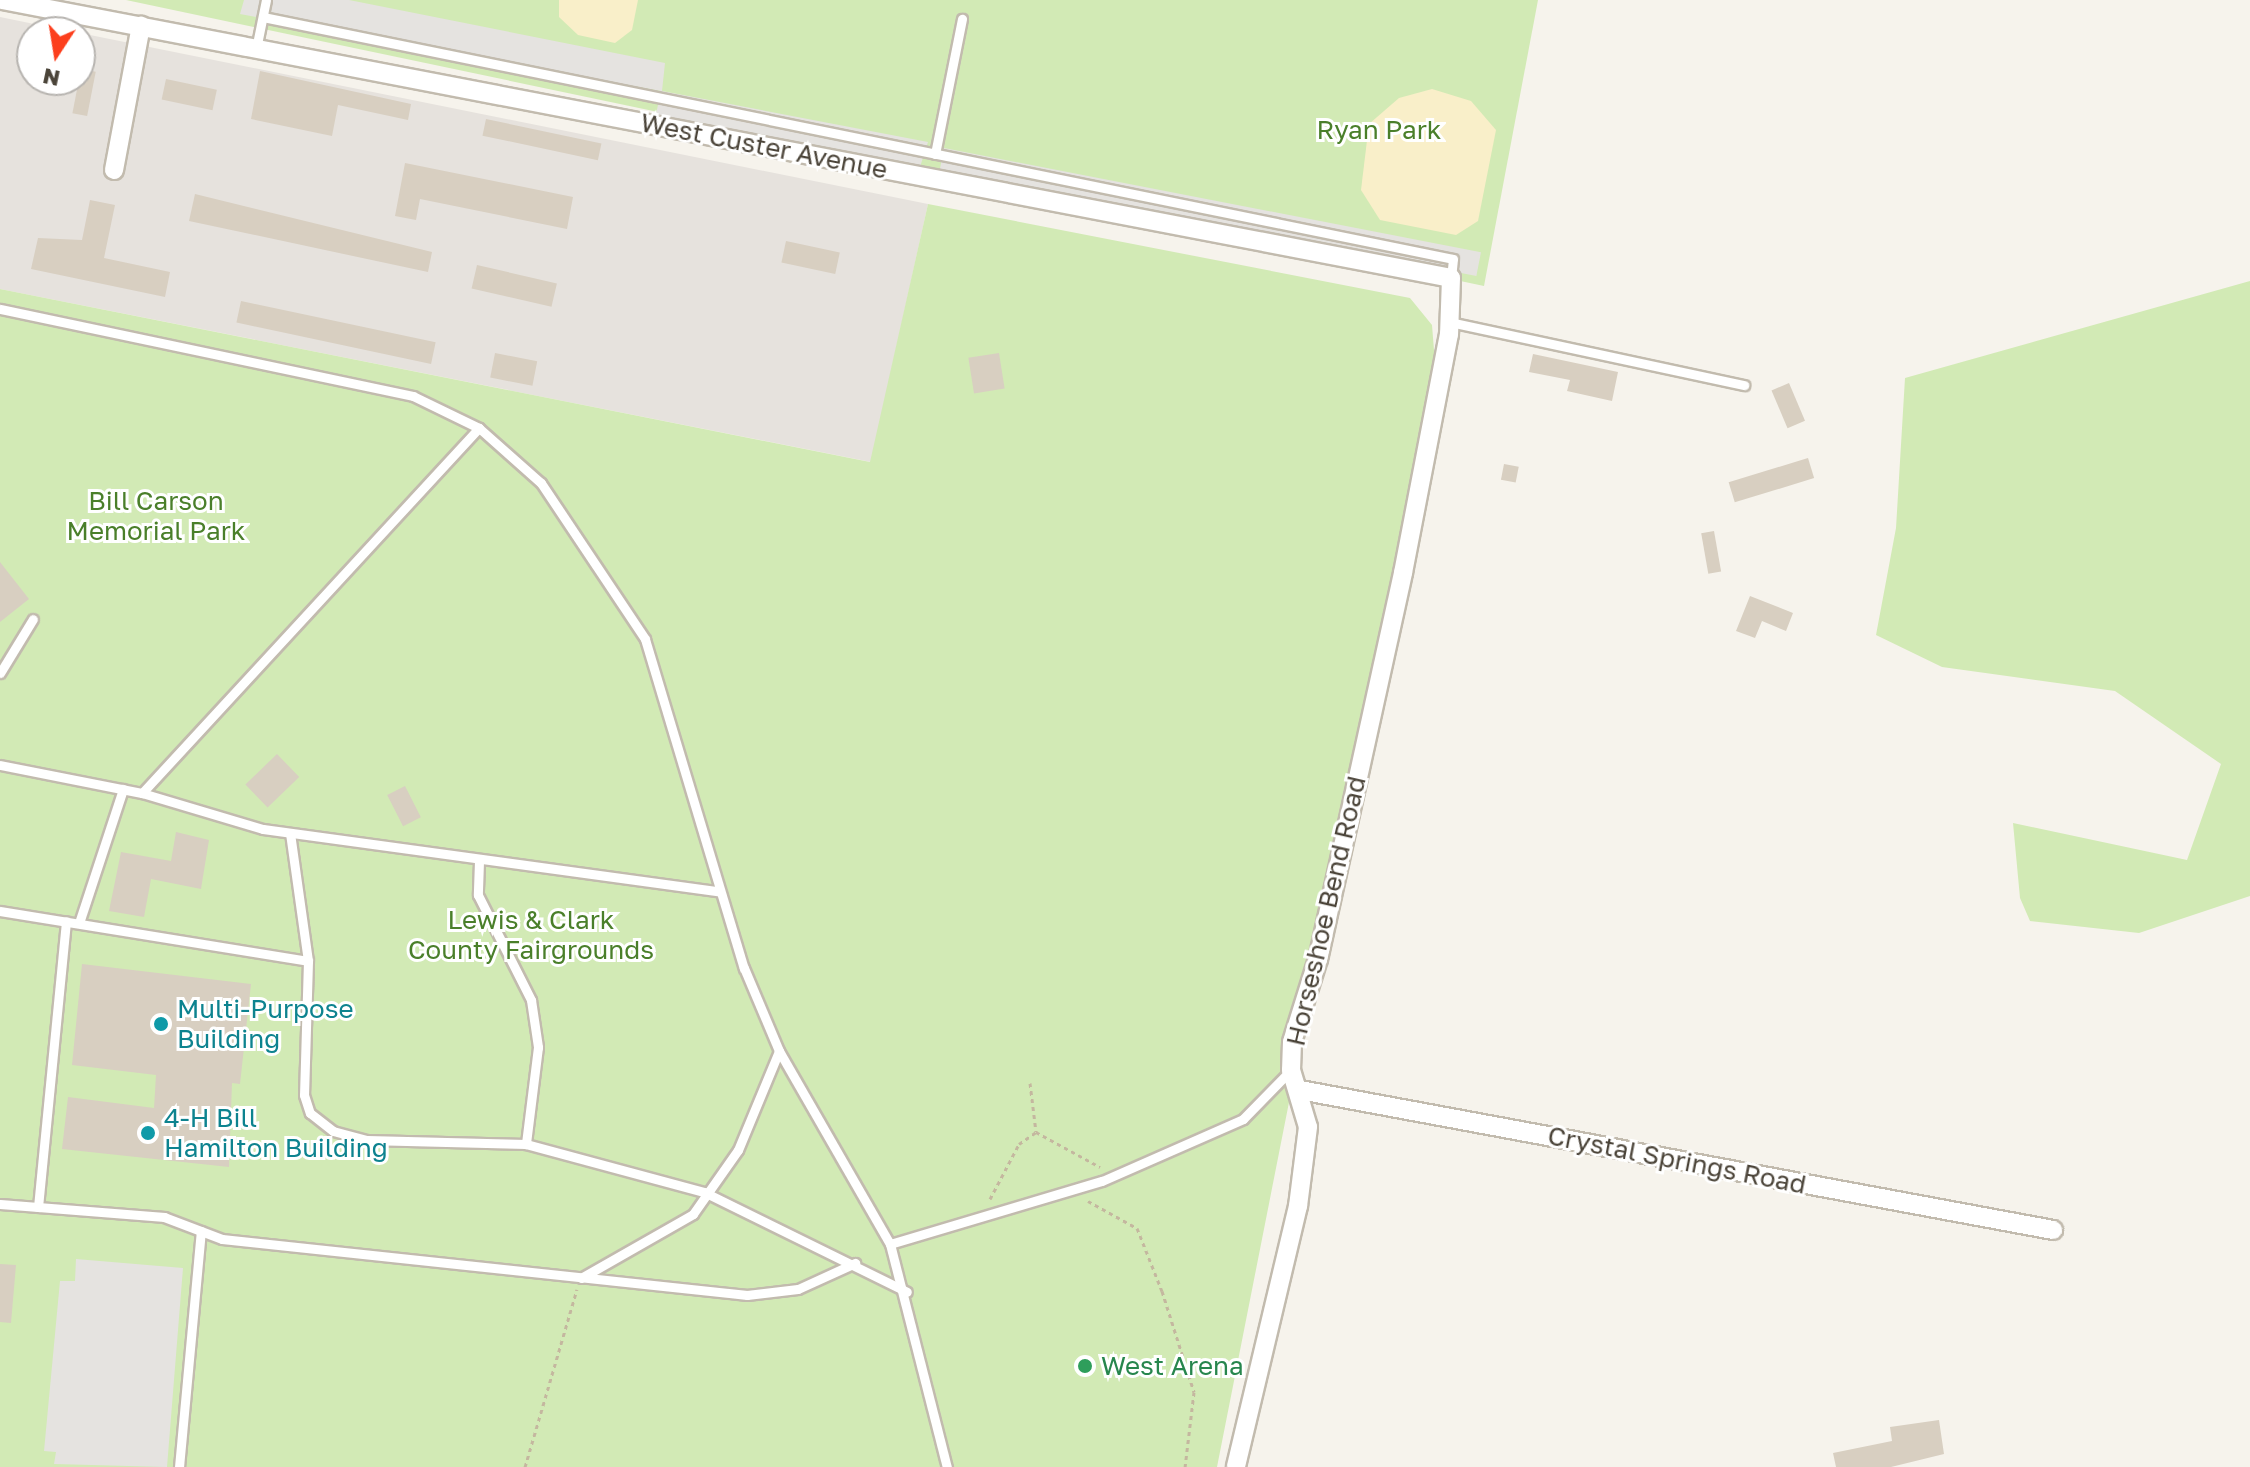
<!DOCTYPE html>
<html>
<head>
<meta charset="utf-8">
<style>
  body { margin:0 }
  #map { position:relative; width:2250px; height:1467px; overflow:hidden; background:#f6f3ec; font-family:"Golos Text",sans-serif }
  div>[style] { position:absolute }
  .industrial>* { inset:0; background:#e6e2dd }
  .green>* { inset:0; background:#d2eab5 }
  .sand>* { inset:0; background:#f9efc9 }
  .parking>* { inset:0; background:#e5e3e0; transform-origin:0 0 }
  .building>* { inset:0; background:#d8cfc1; transform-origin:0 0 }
  .path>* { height:3px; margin-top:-1.5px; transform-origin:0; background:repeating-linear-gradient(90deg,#c4b79f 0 4px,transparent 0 8px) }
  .roads { filter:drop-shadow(2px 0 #c2bbae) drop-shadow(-2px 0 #c2bbae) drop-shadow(0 2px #c2bbae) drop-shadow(0 -2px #c2bbae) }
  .service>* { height:9px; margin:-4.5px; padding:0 4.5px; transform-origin:4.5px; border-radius:4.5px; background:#fff }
  .minor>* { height:18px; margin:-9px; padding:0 9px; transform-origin:9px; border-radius:9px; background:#fff }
  .dots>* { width:22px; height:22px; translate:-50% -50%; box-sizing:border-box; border:4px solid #fff; border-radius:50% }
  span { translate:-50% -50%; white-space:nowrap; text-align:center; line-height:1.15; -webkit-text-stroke:6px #fff; paint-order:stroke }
  .park-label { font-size:26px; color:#4a7f2a }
  .street-label { font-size:26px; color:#4b4439 }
  .culture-label { font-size:26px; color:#0d838f }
  .left { translate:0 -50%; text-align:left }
  .leisure-label { font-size:26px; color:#27864d }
  .north { position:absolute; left:16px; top:16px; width:80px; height:80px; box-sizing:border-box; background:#fff; border:2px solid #b7b4b0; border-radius:50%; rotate:192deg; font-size:22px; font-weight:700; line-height:32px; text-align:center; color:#4b4439 }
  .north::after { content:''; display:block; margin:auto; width:28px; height:36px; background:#fc3f1d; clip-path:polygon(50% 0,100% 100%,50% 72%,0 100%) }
</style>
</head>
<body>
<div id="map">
  <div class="industrial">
    <i style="clip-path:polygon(0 17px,73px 32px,32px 32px,32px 80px,80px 80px,80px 33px,928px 204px,871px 462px,0 289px)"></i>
  </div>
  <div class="green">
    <i style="clip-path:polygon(126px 0,1538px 0,1484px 286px)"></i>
    <i style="clip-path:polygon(928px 204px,1410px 298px,1432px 325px,1435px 363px,1217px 1467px,0 1467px,0 289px,870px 462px)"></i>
    <i style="clip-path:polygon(2250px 281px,2250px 896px,2139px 933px,2030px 921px,2020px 898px,2013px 823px,2187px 860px,2221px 764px,2115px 691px,1942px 667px,1876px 635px,1896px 528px,1905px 378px)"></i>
  </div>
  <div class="sand">
    <i style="clip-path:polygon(559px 0,638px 0,632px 30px,615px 43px,578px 35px,559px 17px)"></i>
    <i style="clip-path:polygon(1432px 89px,1471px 101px,1496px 130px,1478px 221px,1456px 235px,1380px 220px,1361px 190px,1369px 124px,1399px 98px)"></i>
  </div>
  <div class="parking">
    <i style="clip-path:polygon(244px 0,349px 0,665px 63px,662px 91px,928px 142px,920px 167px,656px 114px,661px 91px,240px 14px)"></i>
    <i style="left:944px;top:148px;width:547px;height:24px;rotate:11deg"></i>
    <i style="clip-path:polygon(76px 1259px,183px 1268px,167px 1467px,54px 1464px,56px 1452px,44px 1451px,60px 1281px,75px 1281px)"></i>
  </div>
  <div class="building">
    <i style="left:81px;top:69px;width:15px;height:45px;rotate:11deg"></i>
    <i style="clip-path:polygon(260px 71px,411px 104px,408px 120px,338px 105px,332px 136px,251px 119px)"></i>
    <i style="left:166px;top:79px;width:52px;height:21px;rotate:12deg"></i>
    <i style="left:486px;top:119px;width:118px;height:17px;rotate:12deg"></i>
    <i style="clip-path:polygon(405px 163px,573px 197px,567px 229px,420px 199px,416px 220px,395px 216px)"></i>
    <i style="clip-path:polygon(195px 194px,432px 252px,428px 272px,189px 221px)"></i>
    <i style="clip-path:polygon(90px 200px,115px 205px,104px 258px,170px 272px,165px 297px,31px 269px,38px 238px,82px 240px)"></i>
    <i style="left:786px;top:241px;width:55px;height:22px;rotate:12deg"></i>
    <i style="left:477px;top:265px;width:82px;height:24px;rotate:13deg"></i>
    <i style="left:241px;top:301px;width:199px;height:22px;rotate:12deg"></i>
    <i style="left:495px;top:353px;width:43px;height:25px;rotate:11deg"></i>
    <i style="left:999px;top:353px;width:36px;height:31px;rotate:81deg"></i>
    <i style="clip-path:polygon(1533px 354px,1618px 372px,1612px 401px,1567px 391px,1570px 380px,1529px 372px)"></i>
    <i style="left:1789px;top:383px;width:41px;height:19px;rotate:67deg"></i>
    <i style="left:1808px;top:458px;width:21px;height:83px;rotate:73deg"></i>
    <i style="left:1504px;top:464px;width:15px;height:16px;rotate:11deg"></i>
    <i style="left:1714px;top:531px;width:41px;height:13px;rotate:80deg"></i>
    <i style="clip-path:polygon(0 562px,29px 599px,0 622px)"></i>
    <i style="clip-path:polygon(1750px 596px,1793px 613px,1786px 631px,1762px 621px,1755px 638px,1736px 631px)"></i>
    <i style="left:277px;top:754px;width:32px;height:44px;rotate:46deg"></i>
    <i style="left:405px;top:786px;width:35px;height:20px;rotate:63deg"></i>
    <i style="clip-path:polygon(176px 832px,209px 840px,201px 889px,151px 879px,144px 917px,109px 911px,121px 852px,171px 861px)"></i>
    <i style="clip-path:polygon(82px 964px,251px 984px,240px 1084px,232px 1083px,229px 1167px,62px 1149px,68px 1097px,154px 1108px,156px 1075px,72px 1065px)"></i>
    <i style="clip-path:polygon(0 1264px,16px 1265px,11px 1323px,0 1322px)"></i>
    <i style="clip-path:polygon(1939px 1420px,1944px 1454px,1891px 1467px,1836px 1467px,1833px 1453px,1892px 1441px,1890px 1427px)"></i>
  </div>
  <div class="path">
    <i style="left:1030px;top:1083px;width:49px;rotate:83deg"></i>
    <i style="left:990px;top:1199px;width:62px;rotate:-62.2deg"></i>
    <i style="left:1019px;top:1144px;width:21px;rotate:-35deg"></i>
    <i style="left:1036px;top:1132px;width:73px;rotate:28.7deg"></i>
    <i style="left:1088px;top:1201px;width:56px;rotate:28.9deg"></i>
    <i style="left:1137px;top:1228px;width:68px;rotate:68.4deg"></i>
    <i style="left:1162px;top:1291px;width:106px;rotate:72.4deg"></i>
    <i style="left:1194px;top:1392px;width:76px;rotate:96.8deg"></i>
    <i style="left:525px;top:1467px;width:185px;rotate:-73.7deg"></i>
  </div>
  <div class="roads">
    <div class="service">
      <i style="left:263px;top:17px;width:1214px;rotate:11.49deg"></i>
      <i style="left:1453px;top:259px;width:19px;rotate:96deg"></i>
      <i style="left:256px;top:49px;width:50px;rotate:-78.5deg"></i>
      <i style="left:935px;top:154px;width:138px;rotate:-78.7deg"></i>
      <i style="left:0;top:309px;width:422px;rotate:11.9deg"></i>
      <i style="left:413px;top:396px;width:73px;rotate:25.9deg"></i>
      <i style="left:479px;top:428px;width:83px;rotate:41.6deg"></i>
      <i style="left:541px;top:483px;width:187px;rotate:56.3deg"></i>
      <i style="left:645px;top:639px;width:344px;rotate:73.3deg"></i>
      <i style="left:744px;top:968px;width:90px;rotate:67.1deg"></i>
      <i style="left:779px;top:1051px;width:223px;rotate:60.1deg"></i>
      <i style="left:890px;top:1244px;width:230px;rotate:75.7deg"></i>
      <i style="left:1450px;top:322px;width:301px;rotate:12.1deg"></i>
      <i style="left:0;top:673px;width:63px;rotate:-58.6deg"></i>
      <i style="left:0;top:765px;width:145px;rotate:11.2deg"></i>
      <i style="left:142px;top:793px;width:497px;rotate:-47.3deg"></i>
      <i style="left:142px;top:793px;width:126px;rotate:16.6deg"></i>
      <i style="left:263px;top:829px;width:459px;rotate:7.8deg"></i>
      <i style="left:479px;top:861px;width:34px;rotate:92deg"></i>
      <i style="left:478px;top:895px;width:118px;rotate:63.2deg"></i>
      <i style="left:531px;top:1000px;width:48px;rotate:81.5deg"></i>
      <i style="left:538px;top:1047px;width:98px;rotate:97.1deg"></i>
      <i style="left:526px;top:1144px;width:184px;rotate:15.1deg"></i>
      <i style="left:704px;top:1192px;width:226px;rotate:26.2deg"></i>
      <i style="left:0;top:911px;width:312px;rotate:9.2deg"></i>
      <i style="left:308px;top:961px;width:129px;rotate:-98deg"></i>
      <i style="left:79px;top:923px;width:141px;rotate:-71.8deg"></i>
      <i style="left:308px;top:961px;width:134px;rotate:91.7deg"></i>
      <i style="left:304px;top:1095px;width:19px;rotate:72deg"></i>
      <i style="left:310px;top:1113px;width:29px;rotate:38deg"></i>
      <i style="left:333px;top:1131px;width:35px;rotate:15deg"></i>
      <i style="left:367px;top:1140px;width:159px;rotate:1.4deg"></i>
      <i style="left:0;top:1204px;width:165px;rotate:4.5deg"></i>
      <i style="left:164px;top:1217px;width:62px;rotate:20.8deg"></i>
      <i style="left:222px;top:1239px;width:528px;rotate:6.09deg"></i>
      <i style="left:747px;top:1295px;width:51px;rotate:-6.7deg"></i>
      <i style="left:798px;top:1289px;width:63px;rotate:-24.5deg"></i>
      <i style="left:38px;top:1207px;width:287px;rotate:-84.4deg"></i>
      <i style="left:890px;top:1244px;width:221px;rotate:-16.6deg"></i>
      <i style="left:1102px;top:1181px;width:154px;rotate:-23.7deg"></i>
      <i style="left:1243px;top:1119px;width:69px;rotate:-45.6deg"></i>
      <i style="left:581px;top:1278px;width:129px;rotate:-29.7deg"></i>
      <i style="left:693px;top:1214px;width:78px;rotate:-54.9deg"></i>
      <i style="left:738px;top:1150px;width:107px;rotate:-67.5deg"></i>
      <i style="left:179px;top:1467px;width:237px;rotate:-84.7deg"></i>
    </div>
    <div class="minor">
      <i style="left:2px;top:0;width:1475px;rotate:10.86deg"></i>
      <i style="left:1451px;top:278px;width:56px;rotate:92deg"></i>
      <i style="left:1449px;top:334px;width:243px;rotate:100.9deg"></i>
      <i style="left:1403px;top:573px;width:395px;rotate:102.4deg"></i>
      <i style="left:1318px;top:959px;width:87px;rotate:107.4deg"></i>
      <i style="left:1292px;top:1042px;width:28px;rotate:92deg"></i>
      <i style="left:1291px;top:1070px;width:59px;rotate:73.4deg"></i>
      <i style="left:1308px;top:1127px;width:80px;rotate:97.2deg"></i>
      <i style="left:1298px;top:1206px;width:268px;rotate:103.4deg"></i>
      <i style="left:114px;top:170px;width:147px;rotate:-79.4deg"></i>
      <i style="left:1300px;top:1090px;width:766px;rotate:10.53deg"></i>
    </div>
  </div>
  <div class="dots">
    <i style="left:161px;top:1024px;background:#0f9aa8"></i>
    <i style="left:148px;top:1133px;background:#0f9aa8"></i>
    <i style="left:1085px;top:1366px;background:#2e9e5b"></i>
  </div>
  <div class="park-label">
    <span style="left:1379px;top:130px">Ryan Park</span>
    <span style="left:156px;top:516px">Bill Carson<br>Memorial Park</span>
    <span style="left:531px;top:935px">Lewis &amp; Clark<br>County Fairgrounds</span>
  </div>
  <div class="street-label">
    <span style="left:764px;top:146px;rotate:11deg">West Custer Avenue</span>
    <span style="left:1326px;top:911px;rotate:-77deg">Horseshoe Bend Road</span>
    <span style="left:1677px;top:1160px;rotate:11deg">Crystal Springs Road</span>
  </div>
  <div class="culture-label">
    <span class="left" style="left:177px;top:1024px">Multi-Purpose<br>Building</span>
    <span class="left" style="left:164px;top:1133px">4-H Bill<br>Hamilton Building</span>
  </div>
  <div class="leisure-label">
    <span class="left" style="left:1101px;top:1366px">West Arena</span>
  </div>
  <div class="north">N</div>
</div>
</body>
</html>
